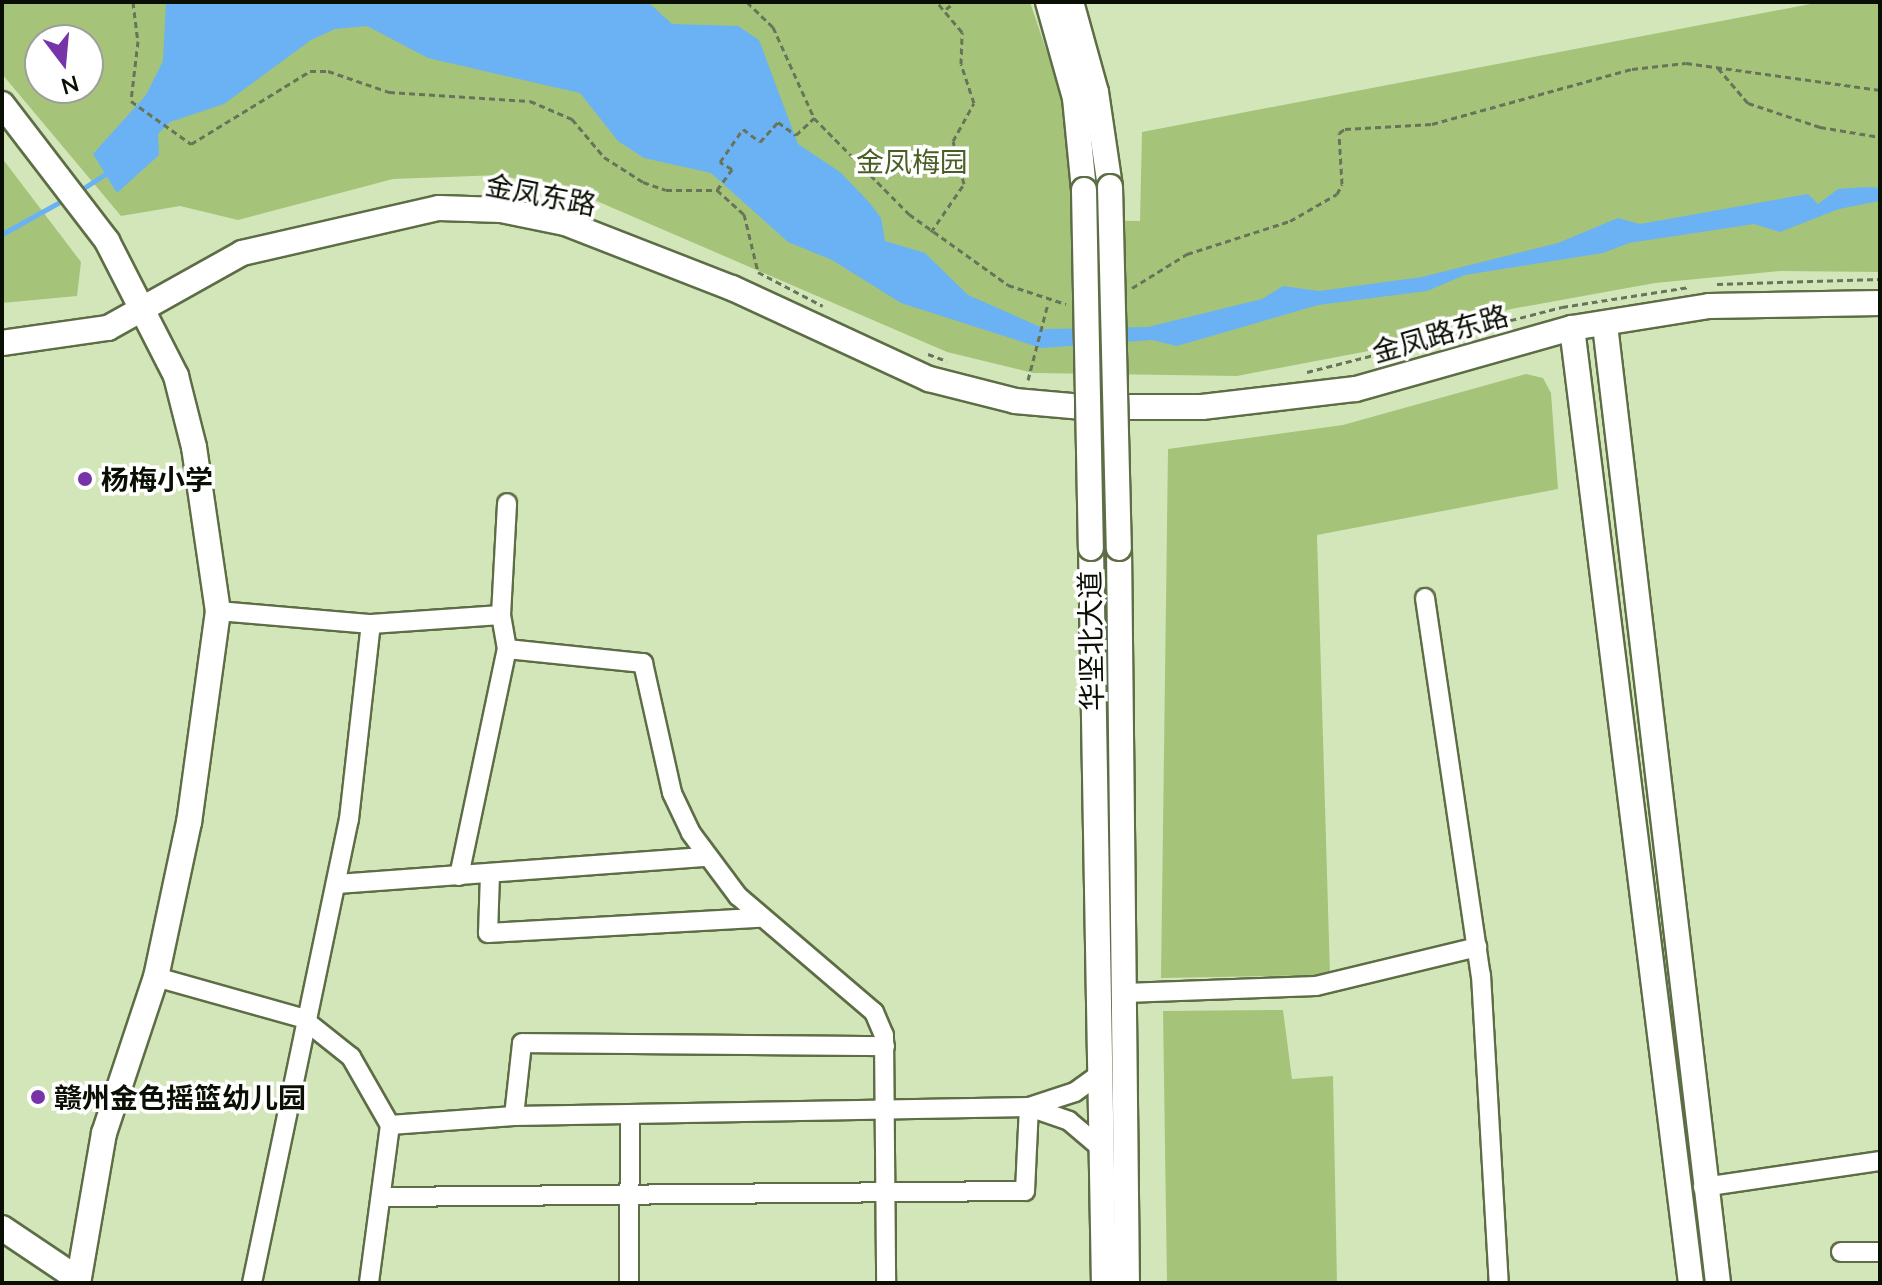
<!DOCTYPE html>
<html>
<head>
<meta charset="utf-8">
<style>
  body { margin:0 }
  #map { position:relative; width:1882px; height:1285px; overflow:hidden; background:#d3e6ba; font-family:Lato,"Noto Sans SC",sans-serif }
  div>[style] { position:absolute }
  .green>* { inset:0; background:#a5c47a }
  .water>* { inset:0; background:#6ab2f3 }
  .stream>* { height:5px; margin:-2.5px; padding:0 2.5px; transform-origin:2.5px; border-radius:2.5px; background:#6ab2f3 }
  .path>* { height:3px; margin-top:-1.5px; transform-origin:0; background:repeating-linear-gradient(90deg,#687459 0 6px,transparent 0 10px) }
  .roads { filter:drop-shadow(2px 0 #5d6d45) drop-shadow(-2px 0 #5d6d45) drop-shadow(0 2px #5d6d45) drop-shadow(0 -2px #5d6d45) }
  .street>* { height:18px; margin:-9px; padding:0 9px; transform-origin:9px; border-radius:9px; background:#fff }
  .secondary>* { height:24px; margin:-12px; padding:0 12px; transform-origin:12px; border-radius:12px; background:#fff }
  .bridges { filter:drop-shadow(2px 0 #5d6d45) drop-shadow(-2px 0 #5d6d45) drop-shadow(0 2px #5d6d45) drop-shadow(0 -2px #5d6d45) }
  .secondary-bridge>* { height:24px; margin:-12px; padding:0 12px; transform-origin:12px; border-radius:12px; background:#fff }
  .dots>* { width:22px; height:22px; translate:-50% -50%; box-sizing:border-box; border:4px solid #fff; border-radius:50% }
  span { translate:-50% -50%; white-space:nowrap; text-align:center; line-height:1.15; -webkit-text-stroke:7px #fff; paint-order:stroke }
  .park-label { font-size:28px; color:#485e22 }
  .street-label { font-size:28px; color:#090f02 }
  .poi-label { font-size:28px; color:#090f02; font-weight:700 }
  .left { translate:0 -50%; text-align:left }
  .frame { position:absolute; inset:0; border:4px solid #090f02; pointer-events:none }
  .north { position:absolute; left:24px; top:24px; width:80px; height:80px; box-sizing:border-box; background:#fff; border:2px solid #9d9f9a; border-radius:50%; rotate:164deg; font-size:22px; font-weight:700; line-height:32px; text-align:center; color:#090f02 }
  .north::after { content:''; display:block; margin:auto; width:28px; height:36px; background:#7734a9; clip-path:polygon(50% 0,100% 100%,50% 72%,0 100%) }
</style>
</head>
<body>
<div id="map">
  <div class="green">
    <i style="clip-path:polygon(evenodd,2px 2px,1030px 2px,1071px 123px,1085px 220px,1140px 221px,1142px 132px,1821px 2px,1880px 2px,1880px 272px,1780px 271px,1655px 283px,1511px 309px,1379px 349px,1237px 376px,1033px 373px,947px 352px,585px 196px,501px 175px,393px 179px,238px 220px,180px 206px,121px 216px,2px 74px,2px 2px,40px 40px,88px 40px,88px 88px,40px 88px,40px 40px)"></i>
    <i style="clip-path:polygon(2px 158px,81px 262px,77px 296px,2px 303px)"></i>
    <i style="clip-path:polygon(1526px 374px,1543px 378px,1551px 393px,1558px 489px,1317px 535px,1330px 975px,1161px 978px,1168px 449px,1343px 425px)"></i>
    <i style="clip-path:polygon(1283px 1010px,1292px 1079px,1333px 1076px,1337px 1283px,1167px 1283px,1163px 1011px)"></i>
  </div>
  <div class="water">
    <i style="clip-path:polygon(166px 2px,648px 2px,672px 24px,738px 26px,759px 40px,798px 144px,840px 172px,869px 202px,881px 218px,885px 241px,925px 253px,968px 295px,1045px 329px,1148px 327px,1262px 299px,1283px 286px,1319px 291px,1422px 277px,1558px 243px,1618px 218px,1640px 224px,1808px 194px,1818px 204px,1838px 189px,1866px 187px,1880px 188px,1880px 201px,1839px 209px,1780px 232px,1754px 224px,1629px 243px,1603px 253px,1465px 275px,1427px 291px,1318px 305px,1177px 346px,1152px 340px,1041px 348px,901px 303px,832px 260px,788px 242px,711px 173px,644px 158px,618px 141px,580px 93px,428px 58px,367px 26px,335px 29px,311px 40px,224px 104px,170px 122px,158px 134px,159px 155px,117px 193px,93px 154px,146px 95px,163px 61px)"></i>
  </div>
  <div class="stream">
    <i style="left:79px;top:191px;width:38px;rotate:-33deg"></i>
    <i style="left:2px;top:234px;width:74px;rotate:-29deg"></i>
  </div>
  <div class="path">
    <i style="left:133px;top:2px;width:39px;rotate:83deg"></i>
    <i style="left:138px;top:41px;width:60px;rotate:96.7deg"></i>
    <i style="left:131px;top:101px;width:74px;rotate:35.6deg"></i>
    <i style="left:191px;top:144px;width:140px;rotate:-31.5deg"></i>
    <i style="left:310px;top:71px;width:18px"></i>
    <i style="left:328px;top:71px;width:65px;rotate:19deg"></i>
    <i style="left:389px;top:92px;width:141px;rotate:3.7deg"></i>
    <i style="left:530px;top:101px;width:46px;rotate:23.2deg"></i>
    <i style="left:572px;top:119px;width:50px;rotate:49.9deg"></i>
    <i style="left:604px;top:157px;width:46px;rotate:32.7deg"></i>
    <i style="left:643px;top:182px;width:24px;rotate:19deg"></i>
    <i style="left:666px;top:190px;width:51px"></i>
    <i style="left:717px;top:190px;width:36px;rotate:42deg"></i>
    <i style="left:744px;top:214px;width:60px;rotate:76.4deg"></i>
    <i style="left:758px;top:272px;width:73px;rotate:27.6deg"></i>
    <i style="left:747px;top:2px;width:36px;rotate:44deg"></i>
    <i style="left:773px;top:27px;width:100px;rotate:65.7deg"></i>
    <i style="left:814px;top:118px;width:135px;rotate:45.3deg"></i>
    <i style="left:909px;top:214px;width:122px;rotate:35.6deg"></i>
    <i style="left:1008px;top:285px;width:61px;rotate:18.1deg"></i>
    <i style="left:946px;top:9px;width:11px;rotate:-38deg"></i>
    <i style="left:1718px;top:68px;width:46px;rotate:49.4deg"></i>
    <i style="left:1748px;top:103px;width:76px;rotate:18.4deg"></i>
    <i style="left:1820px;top:127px;width:61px;rotate:9.5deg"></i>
    <i style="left:717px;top:190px;width:26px;rotate:-54deg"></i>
    <i style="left:732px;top:169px;width:14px;rotate:-150deg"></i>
    <i style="left:720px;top:162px;width:40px;rotate:-55.1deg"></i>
    <i style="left:743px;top:129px;width:21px;rotate:37deg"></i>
    <i style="left:760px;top:142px;width:27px;rotate:-48deg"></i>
    <i style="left:778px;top:122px;width:22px;rotate:36deg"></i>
    <i style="left:796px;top:135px;width:25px;rotate:-43deg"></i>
    <i style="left:931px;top:232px;width:58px;rotate:-55.5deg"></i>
    <i style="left:964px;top:184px;width:44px;rotate:-104.3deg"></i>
    <i style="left:953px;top:141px;width:43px;rotate:-61.1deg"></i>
    <i style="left:974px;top:103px;width:41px;rotate:-108.4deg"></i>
    <i style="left:961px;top:64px;width:32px;rotate:-88deg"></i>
    <i style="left:962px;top:32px;width:39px;rotate:-130deg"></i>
    <i style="left:1717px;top:284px;width:163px;rotate:-1.8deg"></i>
    <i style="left:1132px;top:288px;width:65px;rotate:-31.7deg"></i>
    <i style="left:1187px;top:254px;width:108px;rotate:-17.8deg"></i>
    <i style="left:1290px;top:221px;width:54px;rotate:-29.9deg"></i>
    <i style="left:1337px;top:194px;width:11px;rotate:-63deg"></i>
    <i style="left:1342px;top:184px;width:51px;rotate:-93.4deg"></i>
    <i style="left:1339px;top:133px;width:7px;rotate:-34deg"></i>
    <i style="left:1345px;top:129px;width:87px;rotate:-3.3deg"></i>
    <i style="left:1432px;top:124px;width:207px;rotate:-15.4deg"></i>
    <i style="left:1632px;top:69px;width:54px;rotate:-6.3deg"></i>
    <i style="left:1686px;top:63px;width:196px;rotate:7.9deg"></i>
    <i style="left:928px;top:354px;width:20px;rotate:20deg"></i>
    <i style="left:1307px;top:372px;width:263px;rotate:-14.3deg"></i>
    <i style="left:1562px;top:307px;width:129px;rotate:-8.9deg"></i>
    <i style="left:1028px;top:380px;width:80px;rotate:-75.4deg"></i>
  </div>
  <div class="roads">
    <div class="street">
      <i style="left:1425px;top:598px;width:381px;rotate:81.6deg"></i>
      <i style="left:1481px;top:975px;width:309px;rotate:86.7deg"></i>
      <i style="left:218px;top:611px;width:154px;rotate:4.9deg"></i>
      <i style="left:371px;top:624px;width:130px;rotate:-4deg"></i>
      <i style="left:501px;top:615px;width:35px;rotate:80deg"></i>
      <i style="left:507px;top:649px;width:137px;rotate:5.9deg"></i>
      <i style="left:643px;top:663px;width:133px;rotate:77.4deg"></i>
      <i style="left:672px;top:793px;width:44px;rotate:64.6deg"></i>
      <i style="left:691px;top:833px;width:79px;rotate:53.3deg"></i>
      <i style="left:738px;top:896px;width:179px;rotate:40.5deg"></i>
      <i style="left:874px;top:1012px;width:25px;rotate:67deg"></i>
      <i style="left:884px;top:1035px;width:248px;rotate:89.5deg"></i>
      <i style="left:501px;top:615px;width:112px;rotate:-86.9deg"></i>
      <i style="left:490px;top:874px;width:59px;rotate:91.9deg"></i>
      <i style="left:488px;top:933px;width:272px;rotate:-3.2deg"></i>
      <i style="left:459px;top:876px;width:232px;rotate:-78.1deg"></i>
      <i style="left:336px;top:884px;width:373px;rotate:-4.2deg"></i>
      <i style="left:156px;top:977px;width:152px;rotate:15.7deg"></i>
      <i style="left:302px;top:1018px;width:63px;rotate:38.5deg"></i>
      <i style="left:351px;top:1057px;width:78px;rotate:60.2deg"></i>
      <i style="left:390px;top:1125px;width:159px;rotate:97.6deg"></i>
      <i style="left:1125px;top:993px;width:191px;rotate:-2.1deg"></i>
      <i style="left:1316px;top:986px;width:166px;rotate:-13.6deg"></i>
      <i style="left:1032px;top:1108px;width:39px;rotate:19deg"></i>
      <i style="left:1069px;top:1121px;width:42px;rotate:40.2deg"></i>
      <i style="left:514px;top:1116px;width:73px;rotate:-83.7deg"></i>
      <i style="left:522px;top:1043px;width:363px;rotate:0.5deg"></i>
      <i style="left:390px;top:1125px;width:124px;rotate:-4.2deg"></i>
      <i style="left:514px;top:1116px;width:515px;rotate:-1deg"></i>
      <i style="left:1029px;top:1107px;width:48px;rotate:-18.1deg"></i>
      <i style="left:1075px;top:1092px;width:31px;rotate:-36deg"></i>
      <i style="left:1703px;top:1187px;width:179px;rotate:-8.4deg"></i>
      <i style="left:384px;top:1197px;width:641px;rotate:-0.54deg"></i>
      <i style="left:1025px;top:1191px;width:84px;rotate:-87.3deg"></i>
      <i style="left:1841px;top:1252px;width:39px"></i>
      <i style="left:252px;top:1283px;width:474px;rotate:-78.2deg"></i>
      <i style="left:349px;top:819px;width:196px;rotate:-83.6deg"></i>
      <i style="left:629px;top:1283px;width:166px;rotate:-89.7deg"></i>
    </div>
    <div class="secondary">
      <i style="left:1048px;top:2px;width:100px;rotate:74.3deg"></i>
      <i style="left:1075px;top:98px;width:92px;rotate:84.4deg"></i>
      <i style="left:1071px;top:2px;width:93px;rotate:74.5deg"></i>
      <i style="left:1096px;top:92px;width:96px;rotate:81.6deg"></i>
      <i style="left:2px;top:104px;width:173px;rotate:52.5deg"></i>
      <i style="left:107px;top:241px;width:152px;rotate:62.9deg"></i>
      <i style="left:176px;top:376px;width:73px;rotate:75.8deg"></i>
      <i style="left:194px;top:447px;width:166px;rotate:81.7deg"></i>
      <i style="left:218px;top:611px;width:213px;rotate:97.8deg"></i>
      <i style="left:189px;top:822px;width:158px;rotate:102deg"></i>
      <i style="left:156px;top:977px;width:164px;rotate:108.4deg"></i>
      <i style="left:104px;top:1133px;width:152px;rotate:99.8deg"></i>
      <i style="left:1605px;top:325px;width:965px;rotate:83.27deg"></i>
      <i style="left:1572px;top:328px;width:962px;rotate:82.9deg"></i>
      <i style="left:2px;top:343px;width:107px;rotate:-8.1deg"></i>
      <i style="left:108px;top:328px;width:154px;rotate:-29.2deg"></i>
      <i style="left:242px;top:253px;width:202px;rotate:-12.9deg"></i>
      <i style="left:439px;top:208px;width:62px;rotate:1.8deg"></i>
      <i style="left:501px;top:210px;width:65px;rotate:11.5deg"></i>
      <i style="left:565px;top:223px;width:179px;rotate:21.3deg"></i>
      <i style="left:732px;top:288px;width:217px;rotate:24.8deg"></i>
      <i style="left:929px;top:379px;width:89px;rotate:14.3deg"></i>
      <i style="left:1015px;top:401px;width:68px;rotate:5deg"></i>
      <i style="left:1083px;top:407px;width:119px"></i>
      <i style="left:1202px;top:407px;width:155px;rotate:-6.7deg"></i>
      <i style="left:1356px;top:389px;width:224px;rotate:-15.8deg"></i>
      <i style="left:1572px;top:328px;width:139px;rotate:-9.1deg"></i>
      <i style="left:1709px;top:306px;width:171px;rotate:-1deg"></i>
      <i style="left:1091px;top:548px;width:735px;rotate:88.99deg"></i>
      <i style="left:1119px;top:548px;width:735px;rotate:89.38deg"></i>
      <i style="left:2px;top:1228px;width:92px;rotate:33.9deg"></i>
    </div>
  </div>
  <div class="bridges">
    <div class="secondary-bridge">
      <i style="left:1110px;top:187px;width:361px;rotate:88.6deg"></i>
      <i style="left:1084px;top:190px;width:358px;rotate:88.9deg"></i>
    </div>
  </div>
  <div class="dots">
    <i style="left:85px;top:479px;background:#7734a9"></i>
    <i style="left:38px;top:1097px;background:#7734a9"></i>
  </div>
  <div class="park-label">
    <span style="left:912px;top:161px">金凤梅园</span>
  </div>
  <div class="street-label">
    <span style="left:541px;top:194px;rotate:11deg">金凤东路</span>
    <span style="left:1440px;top:333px;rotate:-16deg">金凤路东路</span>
    <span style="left:1090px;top:641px;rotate:-91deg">华坚北大道</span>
  </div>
  <div class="poi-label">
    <span class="left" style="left:101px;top:479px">杨梅小学</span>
    <span class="left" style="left:54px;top:1097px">赣州金色摇篮幼儿园</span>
  </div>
  <div class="frame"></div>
  <div class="north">N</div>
</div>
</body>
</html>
